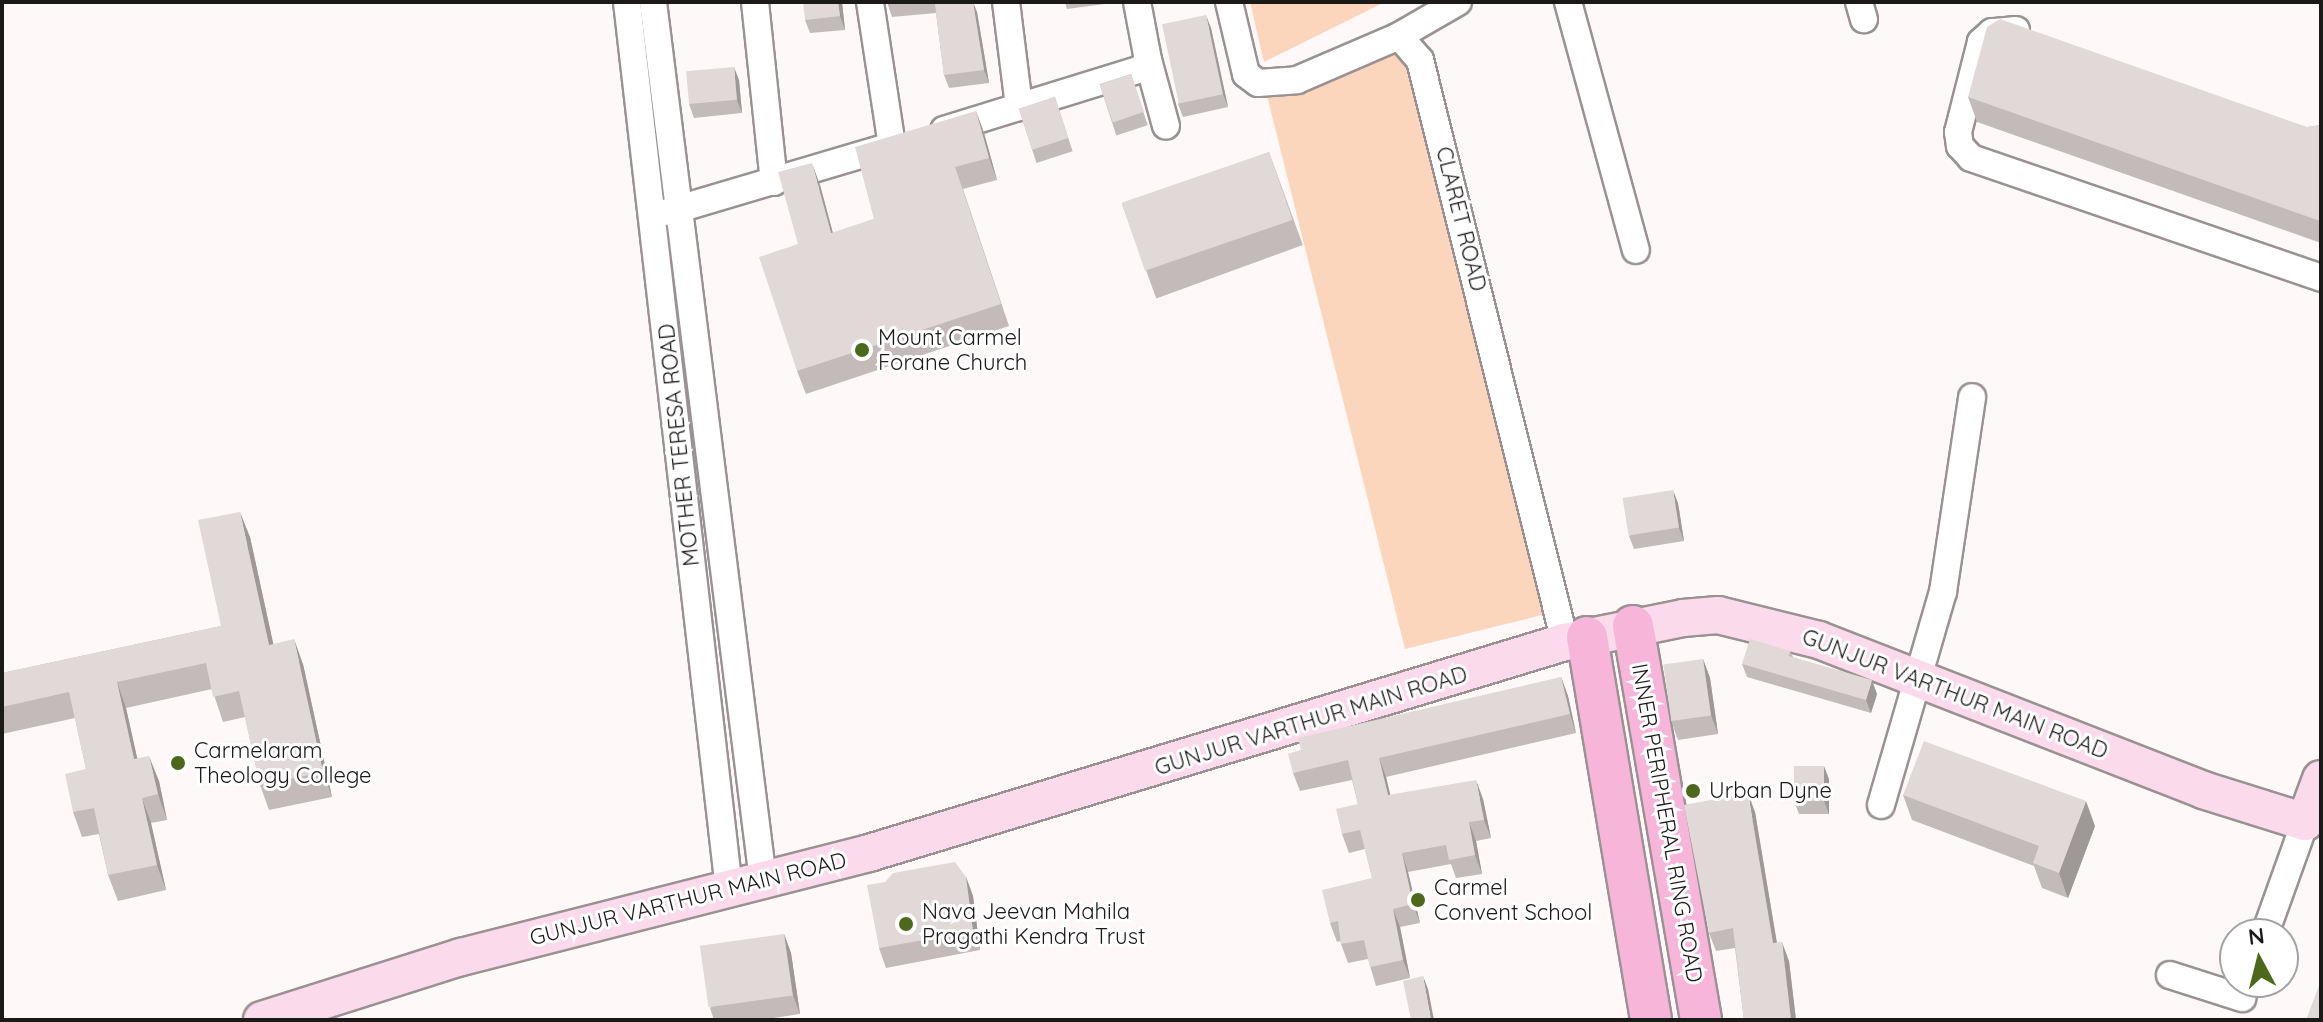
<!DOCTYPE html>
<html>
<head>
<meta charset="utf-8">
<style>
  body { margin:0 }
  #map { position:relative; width:2323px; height:1022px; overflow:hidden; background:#fef8f9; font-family:Quicksand,sans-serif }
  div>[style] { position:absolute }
  .green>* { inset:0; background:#fbd6bc; transform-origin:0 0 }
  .roads { filter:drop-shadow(2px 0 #9a9292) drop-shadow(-2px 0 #9a9292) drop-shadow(0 2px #9a9292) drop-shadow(0 -2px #9a9292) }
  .minor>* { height:26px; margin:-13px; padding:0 13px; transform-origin:13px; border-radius:13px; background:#fff }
  .secondary>* { height:36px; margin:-18px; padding:0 18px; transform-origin:18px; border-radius:18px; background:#fbdaec }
  .primary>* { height:40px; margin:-20px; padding:0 20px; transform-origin:20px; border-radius:20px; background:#f7b5d9 }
  .wall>* { inset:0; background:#c2bbb9; transform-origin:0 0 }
  .shaded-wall>* { inset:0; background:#9e9896 }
  .building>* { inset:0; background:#e1d9d7; transform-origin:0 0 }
  .dots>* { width:22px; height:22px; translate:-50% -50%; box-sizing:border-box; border:4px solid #fff; border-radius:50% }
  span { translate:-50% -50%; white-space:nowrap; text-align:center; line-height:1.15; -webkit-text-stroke:6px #fff; paint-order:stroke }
  .street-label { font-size:22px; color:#1c1919 }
  .poi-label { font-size:22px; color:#1c1919 }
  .left { translate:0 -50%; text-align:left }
  .frame { position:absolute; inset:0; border:4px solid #1c1919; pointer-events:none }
  .north { position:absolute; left:2219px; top:918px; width:80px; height:80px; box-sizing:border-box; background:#fff; border:2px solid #a4a3a3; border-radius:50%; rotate:353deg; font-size:22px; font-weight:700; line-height:32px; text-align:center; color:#1c1919 }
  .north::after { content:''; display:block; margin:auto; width:28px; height:36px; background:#4c681b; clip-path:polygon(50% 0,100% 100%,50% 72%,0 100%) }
</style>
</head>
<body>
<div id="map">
  <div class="green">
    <i style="clip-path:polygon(1250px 2px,1385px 2px,1264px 62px)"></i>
    <i style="left:1402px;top:50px;width:582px;height:142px;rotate:76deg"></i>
  </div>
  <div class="roads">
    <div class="minor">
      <i style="left:627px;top:2px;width:893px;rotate:83.44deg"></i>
      <i style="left:653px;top:2px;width:885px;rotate:82.86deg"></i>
      <i style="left:755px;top:2px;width:181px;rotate:84deg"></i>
      <i style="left:870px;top:2px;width:146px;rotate:81.3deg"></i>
      <i style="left:1006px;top:2px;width:106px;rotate:82.9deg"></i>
      <i style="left:1229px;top:2px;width:74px;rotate:76.7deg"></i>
      <i style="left:1246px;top:74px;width:15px;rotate:37deg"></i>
      <i style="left:1258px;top:83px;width:39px;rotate:-4deg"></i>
      <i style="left:1297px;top:80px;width:111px;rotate:-23.3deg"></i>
      <i style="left:1399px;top:36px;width:32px;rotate:49deg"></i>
      <i style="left:1420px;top:60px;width:600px;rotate:76.01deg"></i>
      <i style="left:1568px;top:2px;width:257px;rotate:74.7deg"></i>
      <i style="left:1859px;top:2px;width:18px;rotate:74deg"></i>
      <i style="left:2016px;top:30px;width:24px;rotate:175deg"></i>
      <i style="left:1992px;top:32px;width:15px;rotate:138deg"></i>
      <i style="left:1981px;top:42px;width:93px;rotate:104.3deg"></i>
      <i style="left:1958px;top:132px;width:14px;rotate:82deg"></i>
      <i style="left:1960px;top:146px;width:16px;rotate:47deg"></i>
      <i style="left:1971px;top:158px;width:370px;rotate:18.9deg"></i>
      <i style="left:1399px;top:36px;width:68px;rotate:-30deg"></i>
      <i style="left:1148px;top:60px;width:68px;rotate:74.7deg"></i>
      <i style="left:944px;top:130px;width:206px;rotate:-17.2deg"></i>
      <i style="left:1141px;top:69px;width:11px;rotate:-52deg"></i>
      <i style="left:1148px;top:60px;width:59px;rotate:-100.7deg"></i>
      <i style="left:668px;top:212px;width:233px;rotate:-16.5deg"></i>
      <i style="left:1881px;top:805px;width:222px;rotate:-73.8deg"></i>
      <i style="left:1943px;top:592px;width:197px;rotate:-81.5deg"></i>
      <i style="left:2265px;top:934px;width:119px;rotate:-70.3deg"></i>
      <i style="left:2170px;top:975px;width:76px;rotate:17.7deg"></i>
    </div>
    <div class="secondary">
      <i style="left:262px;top:1020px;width:209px;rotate:-17.6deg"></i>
      <i style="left:461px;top:957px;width:421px;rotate:-14.3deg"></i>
      <i style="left:869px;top:853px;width:727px;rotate:-16.87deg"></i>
      <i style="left:1565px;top:642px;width:120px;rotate:-11.5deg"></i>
      <i style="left:1683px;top:618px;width:35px;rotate:-5deg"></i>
      <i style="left:1718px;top:615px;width:104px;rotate:13.9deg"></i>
      <i style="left:1819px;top:640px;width:412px;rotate:21.3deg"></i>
      <i style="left:2203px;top:790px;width:107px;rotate:17.4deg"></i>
      <i style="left:2305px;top:822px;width:46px;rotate:-69.6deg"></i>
    </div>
    <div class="primary">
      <i style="left:1633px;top:626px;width:400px;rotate:80.2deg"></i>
      <i style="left:1587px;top:637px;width:388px;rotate:80.5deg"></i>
    </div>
  </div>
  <div class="wall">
    <i style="clip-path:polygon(842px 2px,845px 30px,810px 33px,805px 20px)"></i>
    <i style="clip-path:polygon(887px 2px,938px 2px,938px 3px,977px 12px,989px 83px,949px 88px,944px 75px,936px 13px,892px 17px)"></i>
    <i style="clip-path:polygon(1065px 2px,1120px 2px,1067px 9px)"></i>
    <i style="clip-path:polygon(1211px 28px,1228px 107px,1183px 117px,1178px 104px)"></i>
    <i style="left:1131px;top:74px;width:54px;height:33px;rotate:72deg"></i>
    <i style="clip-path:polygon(739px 80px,742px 113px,694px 118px,689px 104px)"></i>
    <i style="left:1055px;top:97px;width:57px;height:38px;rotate:72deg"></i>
    <i style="clip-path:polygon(1968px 97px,2307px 127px,2321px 125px,2321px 243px,1977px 122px)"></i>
    <i style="clip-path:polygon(976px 111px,984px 133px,997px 180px,963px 189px,1009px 326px,806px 394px,797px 371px,798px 244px,820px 185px,833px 233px,874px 219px)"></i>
    <i style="left:1269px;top:152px;width:99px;height:156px;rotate:70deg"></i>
    <i style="clip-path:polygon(1678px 503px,1684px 541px,1634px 549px,1629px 536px)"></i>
    <i style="clip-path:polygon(250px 537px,273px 644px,303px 664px,332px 797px,269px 810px,260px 785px,245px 717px,223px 722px,212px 689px,126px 708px,137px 758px,159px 781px,167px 820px,151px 823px,166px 890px,118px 901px,108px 875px,99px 834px,82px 837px,73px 812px,86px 769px,75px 718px,2px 734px,2px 673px,221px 626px)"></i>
    <i style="clip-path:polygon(1790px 651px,1793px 657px,1877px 694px,1871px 713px,1747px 677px,1742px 664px)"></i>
    <i style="clip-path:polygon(1703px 659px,1710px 678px,1718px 734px,1678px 740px,1671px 720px)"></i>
    <i style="clip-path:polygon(1561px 677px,1568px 696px,1576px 733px,1386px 777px,1390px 795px,1483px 799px,1491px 838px,1476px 841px,1482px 874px,1456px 878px,1451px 864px,1408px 872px,1420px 923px,1400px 927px,1410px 978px,1376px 986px,1368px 959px,1348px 963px,1340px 941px,1337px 942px,1330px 923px,1372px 878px,1365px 849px,1349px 853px,1342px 834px,1358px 804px,1352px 780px,1300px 791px,1293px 773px)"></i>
    <i style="clip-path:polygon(1829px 779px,1829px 814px,1799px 814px,1794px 801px)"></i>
    <i style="clip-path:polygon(1903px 795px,2095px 826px,2068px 898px,2042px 888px,2034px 866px,1912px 820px)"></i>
    <i style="clip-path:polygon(1755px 812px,1777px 943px,1789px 961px,1796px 1020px,1744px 1020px,1735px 948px,1716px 951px,1709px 933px)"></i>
    <i style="clip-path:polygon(966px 877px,973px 896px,980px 950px,886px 968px,879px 948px,885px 882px)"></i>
    <i style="clip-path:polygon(784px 934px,791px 953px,800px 1014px,761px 1020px,714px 1020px,710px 1008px)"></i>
  </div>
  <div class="shaded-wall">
    <i style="clip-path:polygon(838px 2px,842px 2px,845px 30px,840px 16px)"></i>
    <i style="clip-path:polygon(973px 2px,977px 12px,989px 83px,984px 70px)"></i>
    <i style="clip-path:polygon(1206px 15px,1211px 28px,1228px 107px,1223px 94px)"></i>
    <i style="clip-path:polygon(734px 67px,739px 80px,742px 113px,737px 100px)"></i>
    <i style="clip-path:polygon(976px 111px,984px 133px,997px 180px,989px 158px)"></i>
    <i style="clip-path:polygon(812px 163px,820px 185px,839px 256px,831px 233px)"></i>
    <i style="clip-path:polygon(1673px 490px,1678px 503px,1684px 541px,1679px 528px)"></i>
    <i style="clip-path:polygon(240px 512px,250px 537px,279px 670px,269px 645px)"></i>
    <i style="clip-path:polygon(294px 639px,303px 664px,332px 797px,323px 772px)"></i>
    <i style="clip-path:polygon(1703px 659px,1710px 678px,1718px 734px,1711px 715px)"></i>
    <i style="clip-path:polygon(1561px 677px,1568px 696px,1576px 733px,1570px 714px)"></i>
    <i style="clip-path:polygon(1872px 680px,1877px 694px,1871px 713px,1866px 700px)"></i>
    <i style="clip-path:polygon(117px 682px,126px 708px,143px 784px,134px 759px)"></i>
    <i style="clip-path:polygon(149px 756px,159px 781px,167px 820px,158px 794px)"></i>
    <i style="clip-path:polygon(1379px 758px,1386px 777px,1395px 814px,1388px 795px)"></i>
    <i style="clip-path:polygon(1824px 766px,1829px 779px,1829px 814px,1824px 801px)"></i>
    <i style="clip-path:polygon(1476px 780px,1483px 799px,1491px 838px,1484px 820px)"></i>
    <i style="clip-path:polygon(1748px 793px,1755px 812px,1780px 962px,1773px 943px)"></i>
    <i style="clip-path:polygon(142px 798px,151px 823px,166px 890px,157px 865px)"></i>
    <i style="clip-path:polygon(2086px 801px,2095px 826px,2068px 898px,2059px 873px)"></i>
    <i style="clip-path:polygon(1469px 822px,1476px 841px,1482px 874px,1475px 855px)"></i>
    <i style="clip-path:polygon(1402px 853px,1408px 872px,1420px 923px,1413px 904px)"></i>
    <i style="clip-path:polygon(966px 877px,973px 896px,980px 950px,973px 931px)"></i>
    <i style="clip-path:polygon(1393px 909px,1400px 927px,1410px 978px,1403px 960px)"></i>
    <i style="clip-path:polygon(784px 934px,791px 953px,800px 1014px,793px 995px)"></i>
    <i style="clip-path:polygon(1782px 942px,1789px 961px,1796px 1020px,1791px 1020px)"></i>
    <i style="clip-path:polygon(1423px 976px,1428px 989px,1434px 1020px,1431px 1020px)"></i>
  </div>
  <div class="building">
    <i style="clip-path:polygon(803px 2px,838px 2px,840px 16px,805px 20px)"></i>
    <i style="clip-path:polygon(949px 2px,973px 2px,984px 70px,944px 75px,935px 4px)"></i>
    <i style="left:1206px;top:15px;width:81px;height:45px;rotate:78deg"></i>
    <i style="clip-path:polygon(2000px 19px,2307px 127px,2321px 125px,2321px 217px,2320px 221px,1968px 97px,1987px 27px)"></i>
    <i style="left:734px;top:67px;width:33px;height:48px;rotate:85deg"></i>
    <i style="left:1131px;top:74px;width:40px;height:33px;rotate:71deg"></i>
    <i style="left:1055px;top:97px;width:43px;height:38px;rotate:72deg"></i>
    <i style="clip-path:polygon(976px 111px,989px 158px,955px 167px,1001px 304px,797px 371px,759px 257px,798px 244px,778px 172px,812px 163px,831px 233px,874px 219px,855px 147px)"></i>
    <i style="left:1269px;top:152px;width:72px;height:156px;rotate:71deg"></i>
    <i style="left:1673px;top:490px;width:38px;height:51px;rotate:81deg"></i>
    <i style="clip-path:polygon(240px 512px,269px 645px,294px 639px,323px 772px,260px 785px,239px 691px,213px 697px,206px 663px,117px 682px,134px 759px,149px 756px,158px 794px,142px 798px,157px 865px,108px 875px,94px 808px,73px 812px,65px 774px,86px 769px,69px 692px,2px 707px,2px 673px,221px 626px,198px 520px)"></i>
    <i style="clip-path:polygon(1750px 639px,1790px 651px,1789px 656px,1872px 680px,1866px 700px,1742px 664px)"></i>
    <i style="left:1703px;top:659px;width:57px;height:40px;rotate:82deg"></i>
    <i style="clip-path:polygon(1561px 677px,1570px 714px,1379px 758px,1388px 795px,1476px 780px,1484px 820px,1469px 822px,1475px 855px,1449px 860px,1446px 845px,1402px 853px,1413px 904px,1393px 909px,1403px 960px,1370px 967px,1364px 940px,1341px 944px,1338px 921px,1330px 923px,1322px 890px,1372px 878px,1360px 830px,1342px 834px,1336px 809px,1358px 804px,1348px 760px,1293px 773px,1288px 754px,1301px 750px,1298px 738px)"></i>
    <i style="clip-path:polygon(1924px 741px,2086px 801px,2059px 873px,2033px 863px,2039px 846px,1903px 795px)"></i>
    <i style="left:1794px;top:766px;width:30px;height:35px"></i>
    <i style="clip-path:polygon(1748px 793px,1773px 943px,1782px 942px,1791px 1020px,1744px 1020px,1733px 928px,1709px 933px,1684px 805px)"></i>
    <i style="clip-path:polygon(955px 862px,966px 877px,973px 931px,879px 948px,867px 885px,885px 882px,893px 873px)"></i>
    <i style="left:784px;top:934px;width:62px;height:85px;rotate:82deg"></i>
    <i style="clip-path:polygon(1423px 976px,1431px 1020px,1411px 1020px,1403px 981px)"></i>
    <i style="clip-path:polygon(2321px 980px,2321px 1020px,2306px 1020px)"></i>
  </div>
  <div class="dots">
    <i style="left:862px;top:350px;background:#4c681b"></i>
    <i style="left:178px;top:763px;background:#4c681b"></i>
    <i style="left:1693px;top:791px;background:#4c681b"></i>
    <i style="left:1418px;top:900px;background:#4c681b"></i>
    <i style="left:906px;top:924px;background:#4c681b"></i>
  </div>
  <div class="street-label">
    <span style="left:1461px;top:219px;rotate:76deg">CLARET ROAD</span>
    <span style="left:679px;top:445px;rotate:-96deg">MOTHER TERESA ROAD</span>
    <span style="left:1955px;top:694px;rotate:21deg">GUNJUR VARTHUR MAIN ROAD</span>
    <span style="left:1311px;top:721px;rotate:-17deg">GUNJUR VARTHUR MAIN ROAD</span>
    <span style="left:1667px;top:823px;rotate:80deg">INNER PERIPHERAL RING ROAD</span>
    <span style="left:688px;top:899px;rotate:-14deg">GUNJUR VARTHUR MAIN ROAD</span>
  </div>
  <div class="poi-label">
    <span class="left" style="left:878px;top:350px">Mount Carmel<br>Forane Church</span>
    <span class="left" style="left:194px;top:763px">Carmelaram<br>Theology College</span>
    <span class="left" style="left:1709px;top:791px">Urban Dyne</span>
    <span class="left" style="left:1434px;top:900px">Carmel<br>Convent School</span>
    <span class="left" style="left:922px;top:924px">Nava Jeevan Mahila<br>Pragathi Kendra Trust</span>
  </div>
  <div class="frame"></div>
  <div class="north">N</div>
</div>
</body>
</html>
